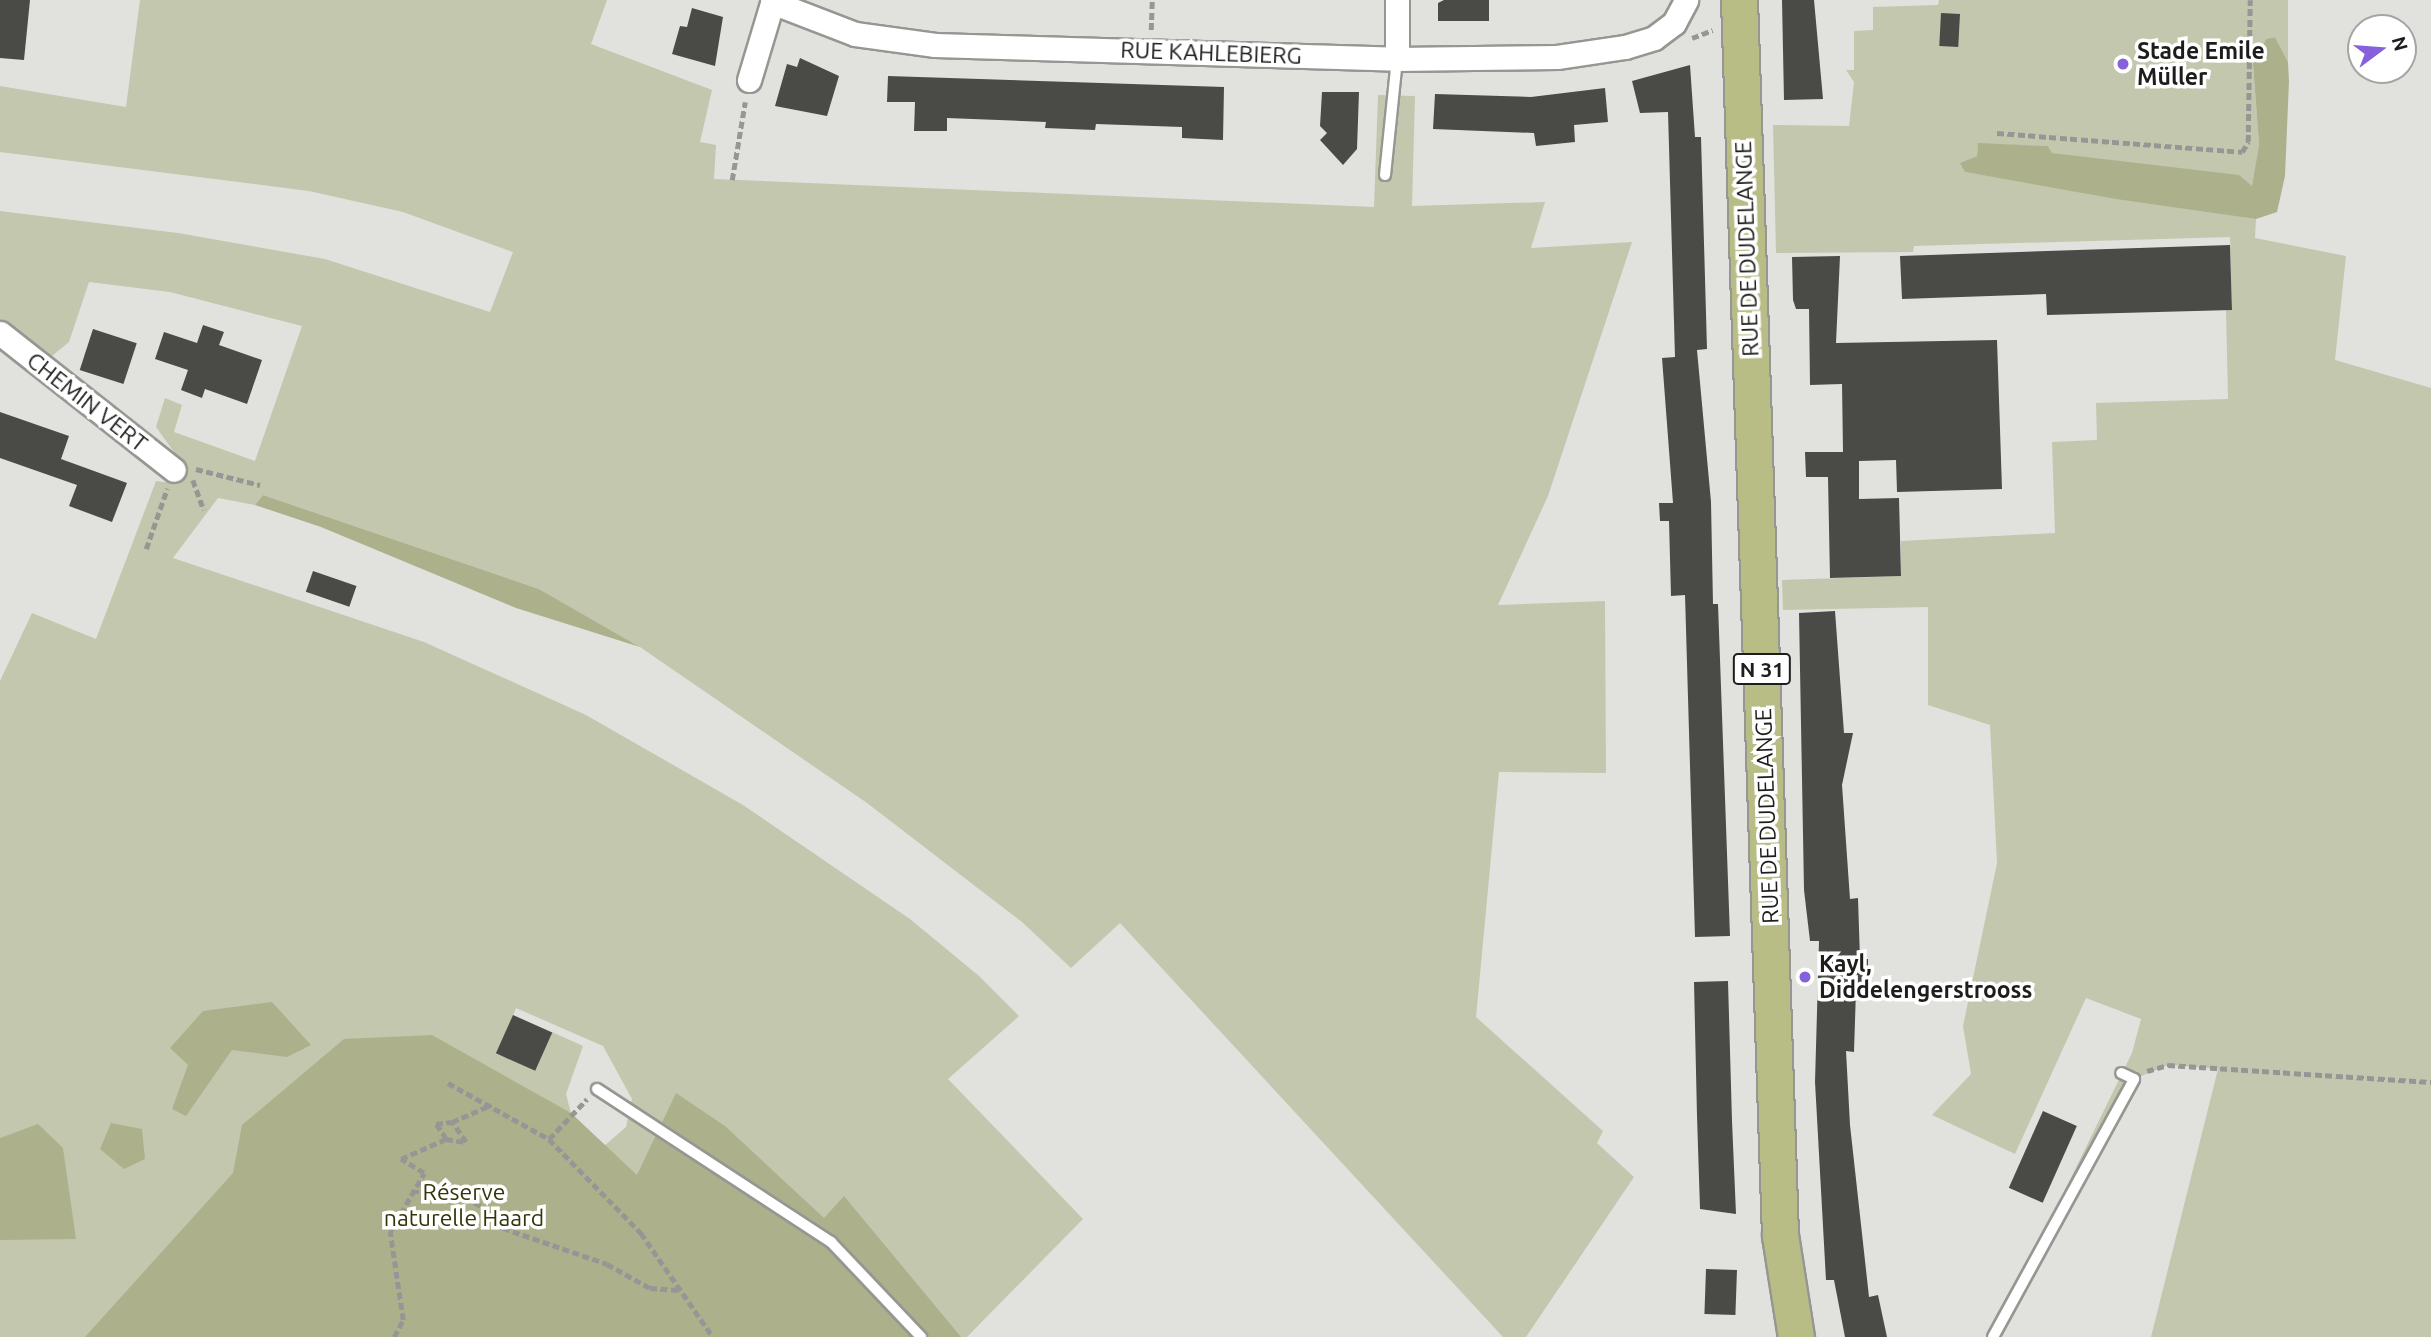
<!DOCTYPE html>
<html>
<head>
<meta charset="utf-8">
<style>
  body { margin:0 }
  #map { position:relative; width:2431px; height:1337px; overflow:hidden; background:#e1e2de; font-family:Ubuntu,sans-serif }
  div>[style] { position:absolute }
  .green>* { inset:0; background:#c3c7ad }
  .forest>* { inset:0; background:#acb18c }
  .building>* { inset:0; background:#4a4a47; transform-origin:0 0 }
  .path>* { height:4.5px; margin-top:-2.25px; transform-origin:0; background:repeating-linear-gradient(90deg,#969794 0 7px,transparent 0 10.5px) }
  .roads { filter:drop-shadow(2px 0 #969692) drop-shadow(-2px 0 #969692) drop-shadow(0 2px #969692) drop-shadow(0 -2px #969692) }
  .lane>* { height:10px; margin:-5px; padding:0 5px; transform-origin:5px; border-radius:5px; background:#fff }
  .street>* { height:23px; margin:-11.5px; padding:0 11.5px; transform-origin:11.5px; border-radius:11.5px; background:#fff }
  .primary>* { height:35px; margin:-17.5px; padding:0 17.5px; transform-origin:17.5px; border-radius:17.5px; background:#b8bc85 }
  .dots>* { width:19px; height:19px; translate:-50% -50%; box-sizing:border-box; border:4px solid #fff; border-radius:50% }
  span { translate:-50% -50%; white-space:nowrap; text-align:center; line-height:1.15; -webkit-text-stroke:7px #fff; paint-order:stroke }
  .shield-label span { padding:2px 5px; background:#fff; border:2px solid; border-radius:5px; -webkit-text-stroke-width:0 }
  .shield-label { font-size:21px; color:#1d1d1c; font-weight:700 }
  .poi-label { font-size:23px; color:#1d1d1c; font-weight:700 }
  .left { translate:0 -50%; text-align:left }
  .street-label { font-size:23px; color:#1d1d1c }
  .park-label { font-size:23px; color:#333608 }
  .north { position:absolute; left:2347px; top:14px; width:70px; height:70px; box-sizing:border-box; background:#fff; border:2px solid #a5a5a4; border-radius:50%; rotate:74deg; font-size:19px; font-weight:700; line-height:28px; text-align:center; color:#1d1d1c }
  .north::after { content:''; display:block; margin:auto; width:24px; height:32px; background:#8561dc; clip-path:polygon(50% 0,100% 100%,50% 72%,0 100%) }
</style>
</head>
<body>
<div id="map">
  <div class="green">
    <i style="clip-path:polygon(evenodd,140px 0,607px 0,591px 44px,712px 90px,700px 142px,716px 145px,714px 179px,1374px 207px,1378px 95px,1415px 96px,1412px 206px,1545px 202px,1531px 248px,1632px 242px,1548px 496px,1498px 605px,1605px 601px,1606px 773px,1499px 772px,1476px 1017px,1603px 1131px,1597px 1143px,1634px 1177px,1526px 1337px,1503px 1337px,1120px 923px,1071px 968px,1022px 922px,867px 803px,640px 647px,539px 589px,263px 495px,255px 505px,218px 498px,173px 558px,424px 642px,586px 715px,743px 805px,910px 919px,979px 976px,1019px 1016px,948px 1079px,1083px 1219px,967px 1337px,0 1337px,0 681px,32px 613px,96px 639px,156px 481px,178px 484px,184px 466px,156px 427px,165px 398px,182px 405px,174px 432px,255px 461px,302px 326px,170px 292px,89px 282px,69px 342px,47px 360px,0 322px,0 211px,178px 233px,325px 259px,490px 312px,513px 252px,403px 212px,309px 191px,0 152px,0 86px,126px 107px,140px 0,516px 1008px,603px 1046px,632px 1099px,626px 1127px,604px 1146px,571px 1113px,566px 1094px,583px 1046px,552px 1032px,535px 1070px,497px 1054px,516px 1008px)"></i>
    <i style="clip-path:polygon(1939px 0,2288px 0,2288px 62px,2275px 37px,2266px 39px,2253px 64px,2259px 144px,2252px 187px,2052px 153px,2048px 146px,1978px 144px,1977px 156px,1961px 163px,1965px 172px,2256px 219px,2255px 238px,2346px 256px,2335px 360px,2431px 388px,2431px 1337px,2151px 1337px,2218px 1069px,2168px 1065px,2134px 1079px,2041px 1239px,2132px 1053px,2141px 1019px,2086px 998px,2015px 1154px,1932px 1115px,1971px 1074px,1963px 1026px,1997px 863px,1990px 725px,1928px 705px,1928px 607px,1783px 610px,1782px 580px,1901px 576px,1901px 541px,2055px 533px,2052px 442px,2097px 440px,2096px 403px,2228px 399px,2226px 310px,2232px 309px,2230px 237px,1914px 246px,1913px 252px,1776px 253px,1773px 125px,1849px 126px,1854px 82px,1846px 70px,1854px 70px,1854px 31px,1873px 30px,1873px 7px,1938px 5px)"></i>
  </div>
  <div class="forest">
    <i style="clip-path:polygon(2275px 37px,2288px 62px,2289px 81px,2285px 176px,2277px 212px,2256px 219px,2116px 199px,1965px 172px,1960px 163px,1977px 156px,1978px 143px,2048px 146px,2052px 153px,2239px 175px,2252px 186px,2259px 144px,2253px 64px,2266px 39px)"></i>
    <i style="clip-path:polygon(263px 495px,539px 589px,640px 647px,516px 608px,321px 527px,255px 505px)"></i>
    <i style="clip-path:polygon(272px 1002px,311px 1045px,287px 1057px,232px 1050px,186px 1116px,172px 1109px,188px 1065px,170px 1048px,203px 1011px)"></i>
    <i style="clip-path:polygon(432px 1035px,571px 1113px,637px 1175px,676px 1093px,725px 1126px,824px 1218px,844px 1196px,961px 1337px,85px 1337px,233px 1173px,242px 1125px,344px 1039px)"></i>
    <i style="clip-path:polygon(111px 1123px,142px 1129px,145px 1159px,124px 1169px,100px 1149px)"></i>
    <i style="clip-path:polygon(38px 1124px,63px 1148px,76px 1239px,0 1240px,0 1138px)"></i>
  </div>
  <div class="building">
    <i style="clip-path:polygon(0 0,30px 0,24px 60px,0 58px)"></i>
    <i style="clip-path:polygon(1444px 0,1489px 0,1489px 21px,1438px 21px,1438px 3px)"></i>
    <i style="clip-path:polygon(1782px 0,1814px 0,1823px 99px,1784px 100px)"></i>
    <i style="clip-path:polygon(692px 8px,723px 17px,715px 66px,672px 54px,680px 26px,687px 27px)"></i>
    <i style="left:1941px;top:13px;width:19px;height:33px;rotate:3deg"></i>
    <i style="clip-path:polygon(800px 58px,839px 76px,827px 116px,775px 106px,787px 64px,797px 67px)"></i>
    <i style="clip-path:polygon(1690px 65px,1695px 137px,1701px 137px,1707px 349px,1697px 350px,1711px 502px,1713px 604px,1718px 604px,1730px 936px,1695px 937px,1685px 595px,1671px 596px,1669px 521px,1660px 521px,1659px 503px,1673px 503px,1662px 358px,1675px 357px,1668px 112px,1640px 113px,1632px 81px)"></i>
    <i style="clip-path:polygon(888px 76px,1224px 87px,1223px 140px,1182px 138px,1182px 127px,1096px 124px,1095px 130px,1045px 128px,1046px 122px,947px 118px,947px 131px,914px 131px,915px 102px,887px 102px)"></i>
    <i style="clip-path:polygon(1605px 88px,1608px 122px,1574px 125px,1575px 142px,1536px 146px,1534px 133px,1433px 129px,1435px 94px,1531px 97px)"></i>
    <i style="clip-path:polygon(1322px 92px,1359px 92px,1357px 149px,1343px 165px,1320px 140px,1327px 133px,1320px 126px)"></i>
    <i style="clip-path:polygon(2230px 245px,2232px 310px,2047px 315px,2046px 294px,1902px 299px,1900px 256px)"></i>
    <i style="clip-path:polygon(1840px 256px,1836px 343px,1997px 340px,2002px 489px,1897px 492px,1896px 460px,1859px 461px,1859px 499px,1899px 498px,1901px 576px,1830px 578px,1828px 477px,1806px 477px,1805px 452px,1843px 452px,1842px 384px,1810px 385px,1809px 309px,1796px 309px,1793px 300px,1792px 257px)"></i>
    <i style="clip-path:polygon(203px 325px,224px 332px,219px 345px,262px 360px,247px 404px,205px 389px,202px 398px,181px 390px,188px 370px,155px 359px,164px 332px,197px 343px)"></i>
    <i style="left:93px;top:329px;width:46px;height:43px;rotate:18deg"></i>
    <i style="clip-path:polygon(0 412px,69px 436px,61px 459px,127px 483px,112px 522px,69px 506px,77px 485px,0 458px)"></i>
    <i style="left:313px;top:571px;width:46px;height:22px;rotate:19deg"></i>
    <i style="clip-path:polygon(1835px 611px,1844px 733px,1853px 733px,1842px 785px,1850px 899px,1858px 898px,1860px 959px,1868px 959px,1868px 990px,1856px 990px,1854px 1052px,1846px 1051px,1850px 1125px,1869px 1297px,1878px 1295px,1887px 1337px,1845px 1337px,1834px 1280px,1826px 1280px,1815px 1082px,1819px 941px,1810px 941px,1804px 890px,1799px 613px)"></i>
    <i style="clip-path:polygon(1728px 981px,1732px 1121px,1736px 1214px,1700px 1209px,1697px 1116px,1694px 982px)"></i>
    <i style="left:513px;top:1015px;width:43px;height:42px;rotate:24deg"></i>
    <i style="left:2043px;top:1111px;width:37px;height:84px;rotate:24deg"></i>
    <i style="left:1706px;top:1269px;width:31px;height:45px;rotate:2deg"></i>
  </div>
  <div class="path">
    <i style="left:1151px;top:30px;width:30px;rotate:-88deg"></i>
    <i style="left:1692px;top:38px;width:22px;rotate:-21deg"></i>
    <i style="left:1997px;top:133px;width:246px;rotate:4.4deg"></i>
    <i style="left:2242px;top:152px;width:12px;rotate:-59deg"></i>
    <i style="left:2248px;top:142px;width:142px;rotate:-89.2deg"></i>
    <i style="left:732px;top:180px;width:79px;rotate:-80.5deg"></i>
    <i style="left:196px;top:469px;width:66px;rotate:14deg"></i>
    <i style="left:193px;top:480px;width:32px;rotate:70deg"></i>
    <i style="left:146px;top:549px;width:64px;rotate:-70.7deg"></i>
    <i style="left:2147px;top:1071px;width:22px;rotate:-16deg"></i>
    <i style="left:2168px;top:1065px;width:264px;rotate:3.7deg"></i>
    <i style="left:448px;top:1083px;width:115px;rotate:29deg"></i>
    <i style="left:549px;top:1139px;width:132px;rotate:45.6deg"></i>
    <i style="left:641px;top:1233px;width:126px;rotate:55.3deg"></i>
    <i style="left:446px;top:1139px;width:18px;rotate:-124deg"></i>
    <i style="left:436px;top:1124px;width:16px;rotate:-7deg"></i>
    <i style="left:549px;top:1139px;width:55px;rotate:-46.5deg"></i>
    <i style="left:412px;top:1192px;width:44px"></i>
    <i style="left:456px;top:1192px;width:33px;rotate:29deg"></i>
    <i style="left:485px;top:1208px;width:27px;rotate:48deg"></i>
    <i style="left:503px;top:1228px;width:110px;rotate:19.1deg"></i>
    <i style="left:607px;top:1264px;width:49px;rotate:29.2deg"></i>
    <i style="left:650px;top:1288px;width:31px;rotate:4deg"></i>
    <i style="left:394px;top:1337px;width:19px;rotate:-62deg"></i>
    <i style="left:403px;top:1320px;width:89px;rotate:-98.4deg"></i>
    <i style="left:390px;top:1232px;width:68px;rotate:-60deg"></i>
    <i style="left:424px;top:1173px;width:27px;rotate:-149deg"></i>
    <i style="left:401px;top:1159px;width:49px;rotate:-24deg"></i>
    <i style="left:446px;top:1139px;width:20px;rotate:9deg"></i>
    <i style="left:466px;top:1142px;width:24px;rotate:-125deg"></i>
    <i style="left:452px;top:1122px;width:43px;rotate:-23.6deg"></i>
  </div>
  <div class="roads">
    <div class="lane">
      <i style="left:1385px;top:175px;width:117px;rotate:-84.1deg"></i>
      <i style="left:597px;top:1089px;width:280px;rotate:33.2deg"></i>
      <i style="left:831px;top:1242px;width:131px;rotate:46.5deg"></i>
      <i style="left:1993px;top:1337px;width:294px;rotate:-61.3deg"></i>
      <i style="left:2134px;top:1079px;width:14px;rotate:-155deg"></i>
    </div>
    <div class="street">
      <i style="left:1397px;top:0;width:59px;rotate:90deg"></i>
      <i style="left:772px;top:2px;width:89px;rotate:21.1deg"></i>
      <i style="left:855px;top:34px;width:81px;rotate:7.8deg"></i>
      <i style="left:935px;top:45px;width:462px;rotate:1.7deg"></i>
      <i style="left:1397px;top:59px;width:160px;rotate:-0.7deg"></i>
      <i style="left:1557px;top:57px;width:69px;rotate:-8.4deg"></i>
      <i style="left:1625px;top:47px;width:30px;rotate:-17deg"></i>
      <i style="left:1654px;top:38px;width:25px;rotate:-37deg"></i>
      <i style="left:1674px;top:23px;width:26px;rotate:-62deg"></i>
      <i style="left:749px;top:80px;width:84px;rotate:-73.3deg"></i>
      <i style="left:0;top:333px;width:221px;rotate:38.2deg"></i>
    </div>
    <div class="primary">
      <i style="left:1739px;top:0;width:1236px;rotate:88.1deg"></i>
      <i style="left:1780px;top:1235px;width:103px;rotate:81.1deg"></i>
    </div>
  </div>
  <div class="dots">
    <i style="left:2123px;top:64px;background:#8561dc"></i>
    <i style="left:1805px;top:977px;background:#8561dc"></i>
  </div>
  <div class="shield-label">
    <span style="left:1762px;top:669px">N 31</span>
  </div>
  <div class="poi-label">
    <span class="left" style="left:2137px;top:64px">Stade Emile<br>Müller</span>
    <span class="left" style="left:1819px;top:977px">Kayl,<br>Diddelengerstrooss</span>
  </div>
  <div class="street-label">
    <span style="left:1211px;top:53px;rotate:2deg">RUE KAHLEBIERG</span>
    <span style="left:1747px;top:249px;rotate:-92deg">RUE DE DUDELANGE</span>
    <span style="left:87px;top:402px;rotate:38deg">CHEMIN VERT</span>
    <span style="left:1767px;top:816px;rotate:-92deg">RUE DE DUDELANGE</span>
  </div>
  <div class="park-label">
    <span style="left:464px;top:1205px">Réserve<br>naturelle Haard</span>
  </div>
  <div class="north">N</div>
</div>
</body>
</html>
